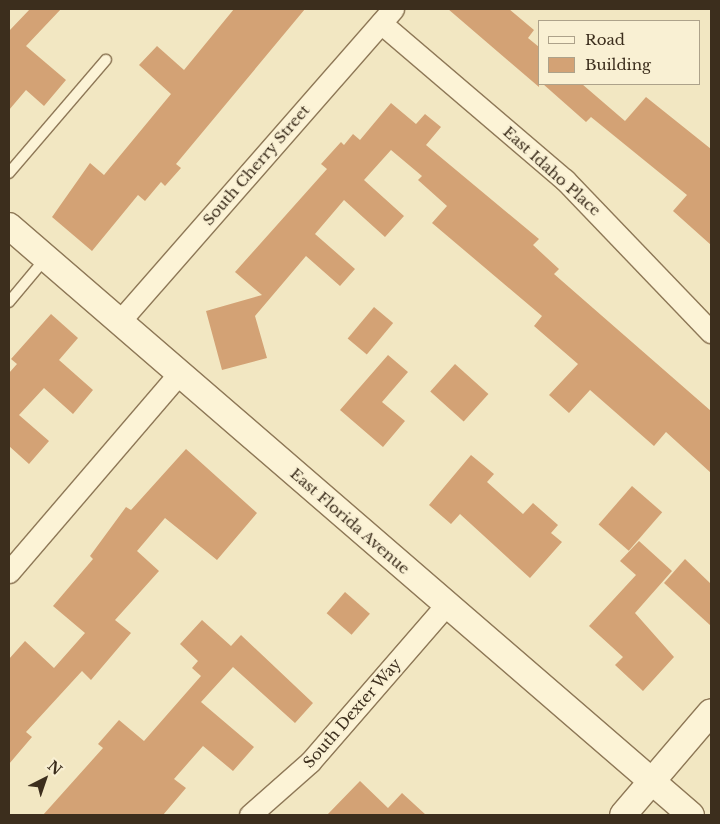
<!DOCTYPE html>
<html>
<head>
<meta charset="utf-8">
<style>
  body { margin:0 }
  #map { position:relative; width:720px; height:824px; overflow:hidden; background:#f2e7c2; font-family:"Libre Baskerville",serif }
  div>[style] { position:absolute }
  .building>* { inset:0; background:#d3a275; transform-origin:0 0 }
  .roads { filter:drop-shadow(1px 0 #8e7857) drop-shadow(-1px 0 #8e7857) drop-shadow(0 1px #8e7857) drop-shadow(0 -1px #8e7857) }
  .service>* { height:10px; margin:-5px; padding:0 5px; transform-origin:5px; border-radius:5px; background:#fcf3d6 }
  .minor>* { height:21px; margin:-10.5px; padding:0 10.5px; transform-origin:10.5px; border-radius:10.5px; background:#fcf3d6 }
  .tertiary>* { height:26px; margin:-13px; padding:0 13px; transform-origin:13px; border-radius:13px; background:#fcf3d6 }
  span { translate:-50% -50%; white-space:nowrap; text-align:center; line-height:1.15; -webkit-text-stroke:4px #f9f0d3; paint-order:stroke }
  .street-label { font-size:15px; color:#3c2e1d }
  .frame { position:absolute; inset:0; border:10px solid #3c2e1d; pointer-events:none }
  .legend { position:absolute; left:538px; top:20px; width:162px; height:65px; box-sizing:border-box; background:#f9f0d3; border:1px solid #ada28a; margin:0; padding:6px 9px; list-style:none; font-size:15px; color:#3c2e1d }
  .legend li { display:flex; align-items:center; gap:10px; height:25px }
  .legend b { width:25px; border:1px solid #ada28a }
  .north { position:absolute; left:20px; top:754px; width:50px; height:50px; -webkit-text-stroke:4px #f9f0d3; paint-order:stroke; rotate:41deg; font-size:14px; font-weight:700; line-height:20px; text-align:center; color:#3c2e1d }
  .north::after { content:''; display:block; margin:auto; width:18px; height:22px; background:#3c2e1d; clip-path:polygon(50% 0,100% 100%,50% 72%,0 100%) }
</style>
</head>
<body>
<div id="map">
  <div class="building">
    <i style="clip-path:polygon(30px 9px,61px 9px,26px 46px,66px 80px,44px 106px,26px 90px,9px 110px,9px 31px)"></i>
    <i style="clip-path:polygon(234px 9px,305px 9px,176px 164px,181px 168px,165px 186px,161px 182px,145px 201px,138px 195px,92px 251px,52px 217px,90px 163px,104px 175px,171px 94px,139px 65px,157px 46px,184px 70px)"></i>
    <i style="clip-path:polygon(448px 9px,509px 9px,534px 30px,528px 38px,539px 47px,539px 87px)"></i>
    <i style="clip-path:polygon(543px 84px,582px 84px,625px 121px,646px 97px,711px 149px,711px 245px,673px 211px,687px 195px,591px 117px,586px 122px)"></i>
    <i style="clip-path:polygon(391px 103px,416px 124px,425px 114px,441px 127px,426px 145px,539px 239px,533px 245px,559px 269px,554px 274px,711px 411px,711px 473px,666px 432px,654px 446px,590px 390px,569px 413px,549px 395px,578px 364px,534px 326px,542px 316px,432px 223px,447px 206px,418px 180px,422px 176px,391px 150px,364px 180px,404px 216px,385px 237px,344px 200px,315px 234px,355px 269px,340px 286px,306px 256px,255px 316px,267px 358px,222px 370px,206px 311px,262px 295px,235px 272px,327px 169px,321px 164px,341px 142px,344px 145px,353px 134px,360px 140px)"></i>
    <i style="left:374px;top:307px;width:25px;height:41px;rotate:40deg"></i>
    <i style="clip-path:polygon(51px 314px,78px 338px,59px 360px,93px 390px,73px 414px,44px 388px,19px 415px,49px 441px,29px 464px,9px 446px,9px 373px,17px 364px,11px 359px)"></i>
    <i style="clip-path:polygon(388px 355px,408px 372px,382px 402px,405px 421px,383px 447px,340px 410px)"></i>
    <i style="left:455px;top:364px;width:45px;height:37px;rotate:42deg"></i>
    <i style="clip-path:polygon(186px 449px,257px 513px,217px 560px,165px 518px,137px 551px,159px 571px,115px 620px,131px 633px,91px 680px,82px 671px,26px 732px,32px 737px,9px 764px,9px 659px,25px 641px,54px 668px,85px 633px,53px 606px,93px 559px,90px 556px,126px 507px,131px 510px)"></i>
    <i style="clip-path:polygon(471px 455px,494px 474px,487px 482px,523px 514px,533px 503px,558px 525px,551px 533px,562px 542px,530px 578px,460px 514px,451px 524px,429px 505px)"></i>
    <i style="left:632px;top:486px;width:40px;height:51px;rotate:41deg"></i>
    <i style="clip-path:polygon(639px 541px,672px 571px,635px 613px,674px 657px,643px 691px,615px 665px,623px 657px,589px 626px,636px 575px,620px 561px)"></i>
    <i style="clip-path:polygon(685px 559px,711px 584px,711px 626px,664px 583px)"></i>
    <i style="left:345px;top:592px;width:33px;height:28px;rotate:41deg"></i>
    <i style="clip-path:polygon(202px 620px,231px 646px,241px 635px,313px 703px,295px 723px,233px 667px,201px 702px,254px 747px,233px 771px,203px 746px,174px 779px,186px 788px,163px 815px,43px 815px,103px 748px,98px 744px,119px 720px,144px 741px,201px 676px,192px 668px,198px 661px,180px 644px)"></i>
    <i style="clip-path:polygon(360px 781px,388px 808px,402px 793px,426px 815px,327px 815px)"></i>
  </div>
  <div class="roads">
    <div class="service">
      <i style="left:9px;top:173px;width:149px;rotate:-49.4deg"></i>
      <i style="left:9px;top:302px;width:56px;rotate:-50.1deg"></i>
    </div>
    <div class="minor">
      <i style="left:381px;top:23px;width:242px;rotate:40.5deg"></i>
      <i style="left:565px;top:180px;width:211px;rotate:46.2deg"></i>
      <i style="left:119px;top:322px;width:416px;rotate:-48.8deg"></i>
      <i style="left:9px;top:572px;width:261px;rotate:-49.4deg"></i>
      <i style="left:250px;top:815px;width:80px;rotate:-41.5deg"></i>
      <i style="left:310px;top:762px;width:209px;rotate:-49.1deg"></i>
    </div>
    <div class="tertiary">
      <i style="left:9px;top:226px;width:901px;rotate:40.82deg"></i>
      <i style="left:623px;top:815px;width:135px;rotate:-49.5deg"></i>
    </div>
  </div>
  <div class="street-label">
    <span style="left:256px;top:165px;rotate:-49deg">South Cherry Street</span>
    <span style="left:552px;top:171px;rotate:42deg">East Idaho Place</span>
    <span style="left:350px;top:521px;rotate:41deg">East Florida Avenue</span>
    <span style="left:352px;top:713px;rotate:-49deg">South Dexter Way</span>
  </div>
  <div class="frame"></div>
  <ul class="legend">
  <li><b style="height:6px;background:#fcf3d6"></b>Road</li>
  <li><b style="height:14px;background:#d3a275"></b>Building</li>
  </ul>
  <div class="north">N</div>
</div>
</body>
</html>
